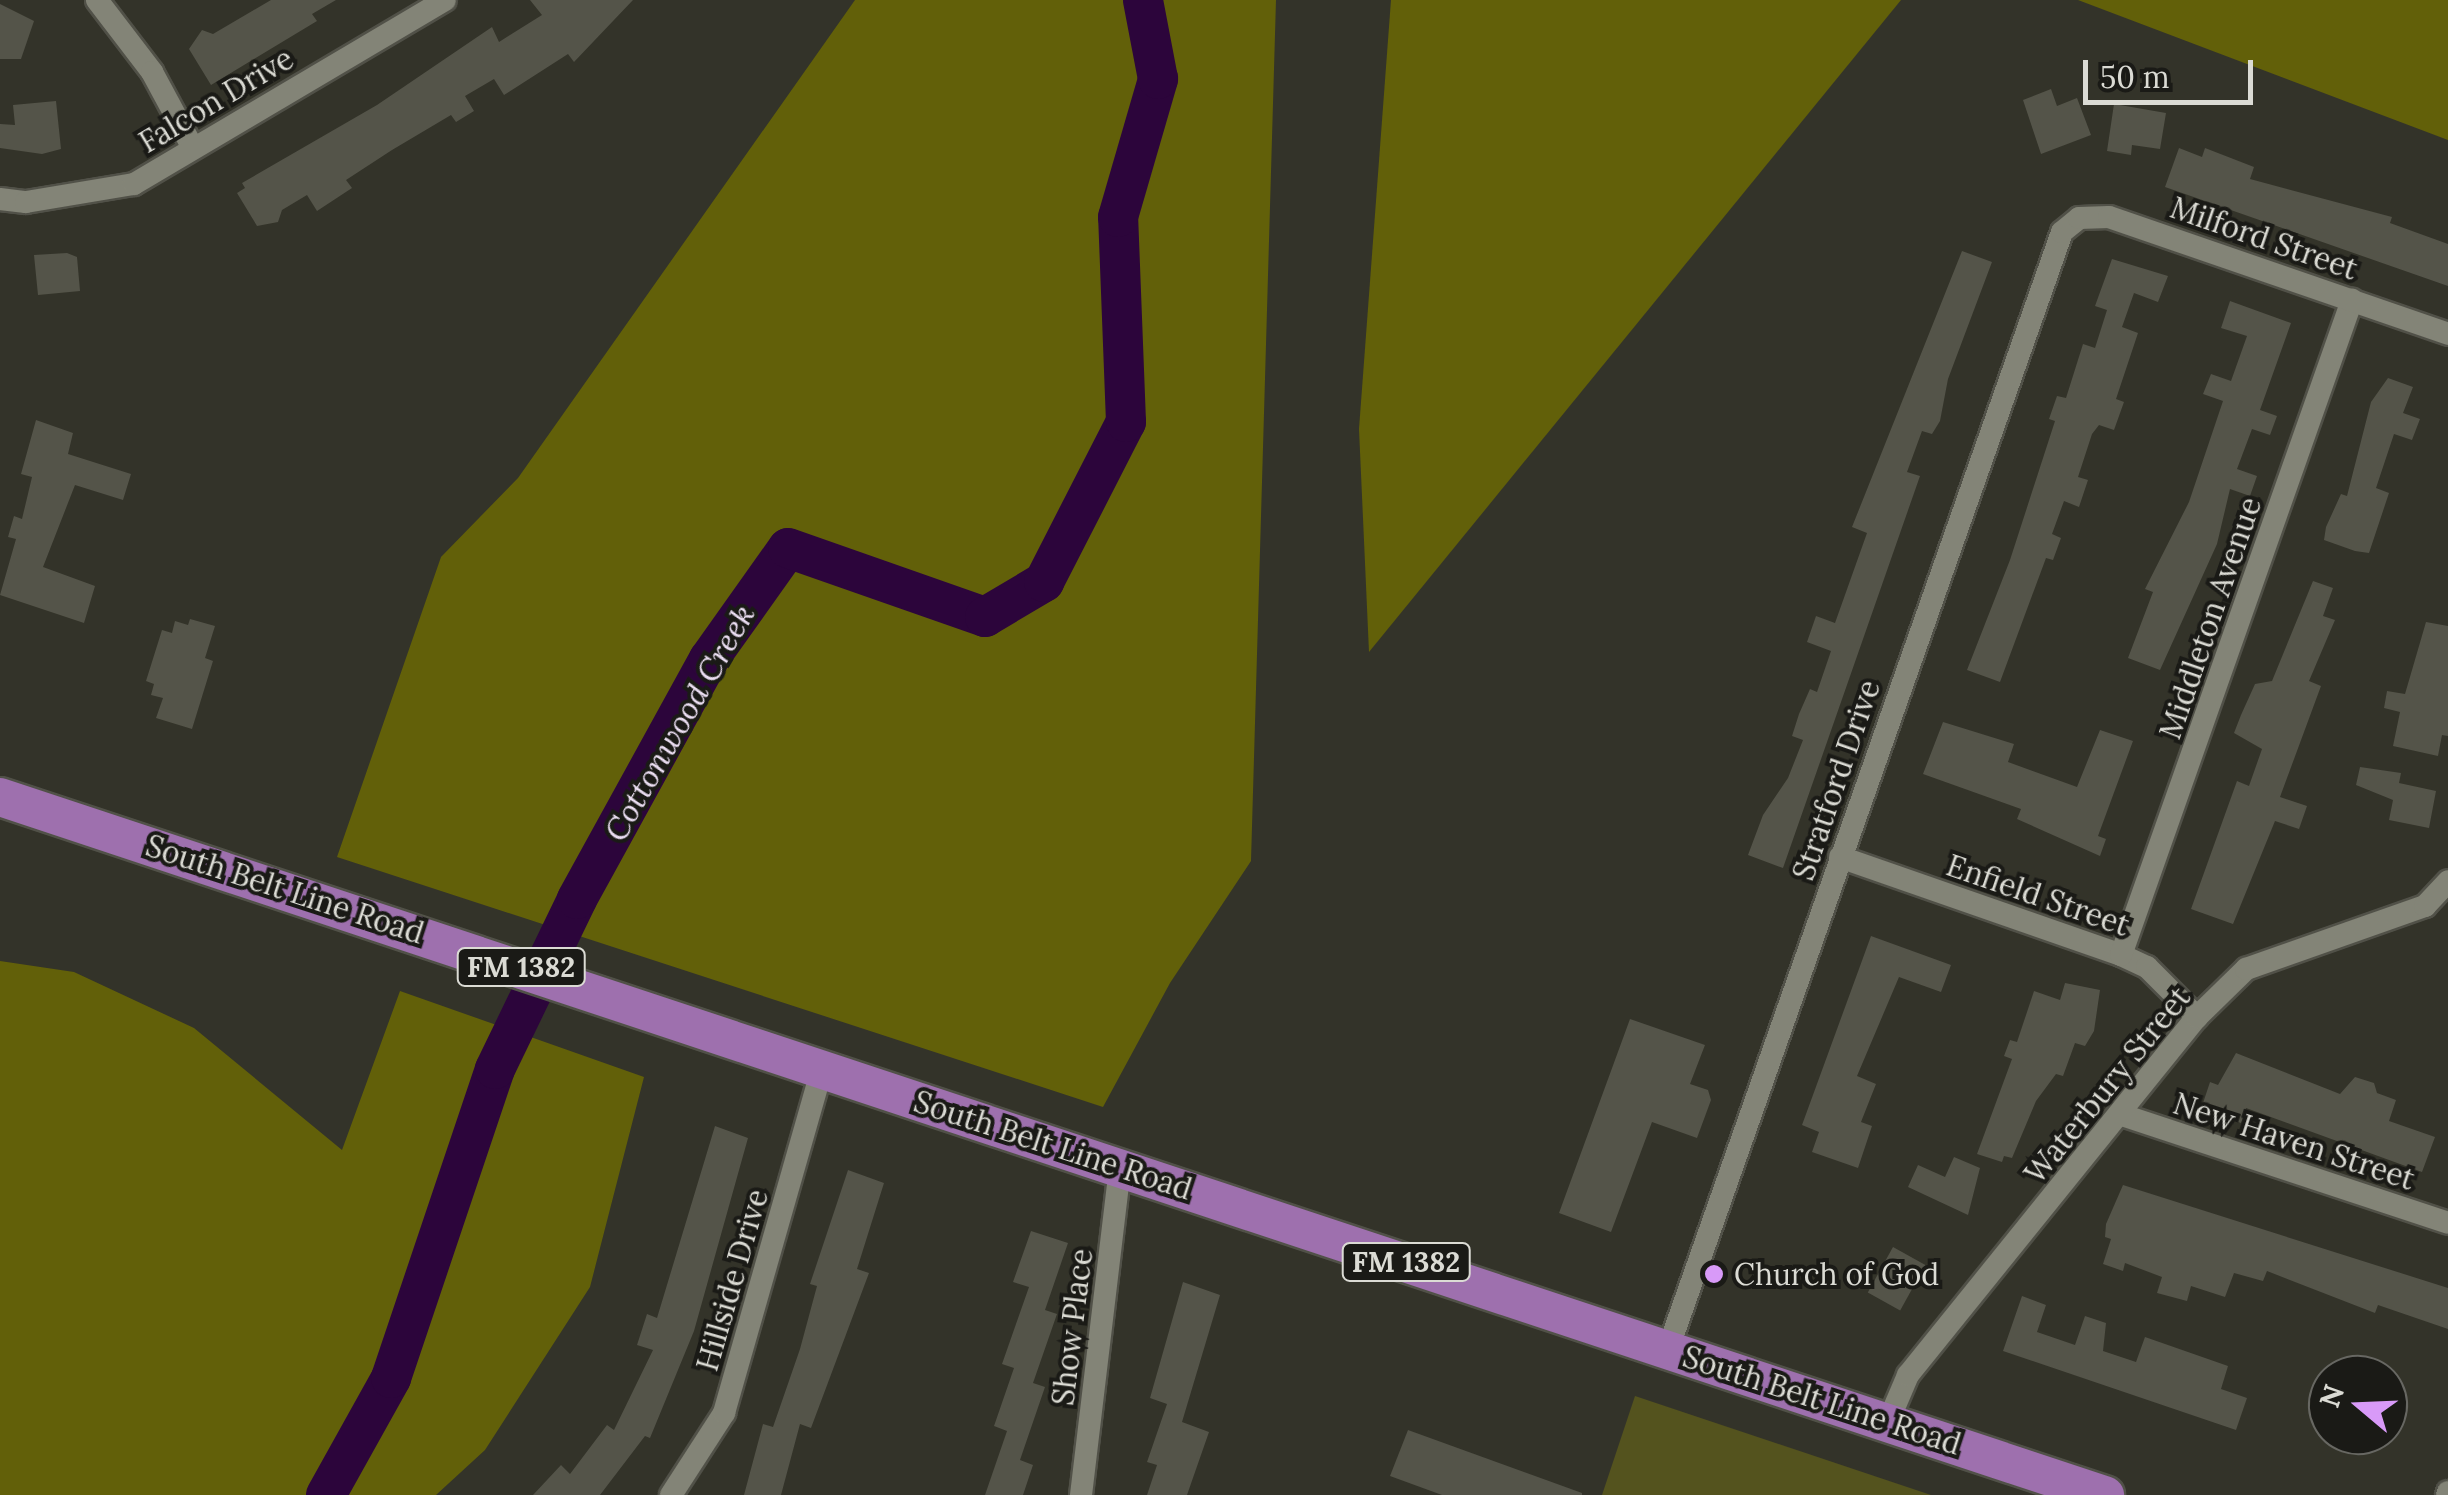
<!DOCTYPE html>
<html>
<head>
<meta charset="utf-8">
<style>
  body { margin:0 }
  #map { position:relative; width:2448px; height:1495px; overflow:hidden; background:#333329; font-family:Lora,serif }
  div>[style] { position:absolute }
  .green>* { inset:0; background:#54531e }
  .forest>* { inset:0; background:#626009 }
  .river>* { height:40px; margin:-20px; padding:0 20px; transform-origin:20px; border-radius:20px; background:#2c053b }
  .building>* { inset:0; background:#545449; transform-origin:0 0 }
  .roads { filter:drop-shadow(2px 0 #515148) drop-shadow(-2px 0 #515148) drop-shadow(0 2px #515148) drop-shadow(0 -2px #515148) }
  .street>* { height:22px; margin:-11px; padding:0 11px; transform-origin:11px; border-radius:11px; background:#838477 }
  .primary>* { height:38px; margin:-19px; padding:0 19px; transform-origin:19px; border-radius:19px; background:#9e70ae }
  .dots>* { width:28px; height:28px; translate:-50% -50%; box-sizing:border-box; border:5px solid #1a1a16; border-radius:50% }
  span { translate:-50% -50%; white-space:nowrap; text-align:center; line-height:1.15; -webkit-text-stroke:8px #1a1a16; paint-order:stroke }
  .shield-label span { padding:2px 8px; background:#1a1a16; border:2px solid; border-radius:8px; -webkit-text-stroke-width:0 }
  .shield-label { font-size:28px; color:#dbdbd4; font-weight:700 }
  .street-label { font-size:30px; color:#dbdbd4 }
  .poi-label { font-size:30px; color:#dbdbd4 }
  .left { translate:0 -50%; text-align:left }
  .water-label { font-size:32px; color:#ebdef2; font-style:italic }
  .north { position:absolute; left:2308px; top:1355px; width:100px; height:100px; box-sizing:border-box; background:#1a1a16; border:2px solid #676762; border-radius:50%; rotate:289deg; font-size:28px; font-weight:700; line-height:40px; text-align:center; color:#dbdbd4 }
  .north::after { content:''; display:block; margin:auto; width:35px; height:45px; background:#d89af8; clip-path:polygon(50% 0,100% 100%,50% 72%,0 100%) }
  .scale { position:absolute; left:2083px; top:60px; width:170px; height:45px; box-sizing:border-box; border:5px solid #dbdbd4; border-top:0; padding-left:12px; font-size:30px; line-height:35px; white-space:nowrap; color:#dbdbd4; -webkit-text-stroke:8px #1a1a16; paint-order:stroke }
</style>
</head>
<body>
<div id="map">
  <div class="green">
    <i style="clip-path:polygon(1635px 1396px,1931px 1495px,1602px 1495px)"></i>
  </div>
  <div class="forest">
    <i style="clip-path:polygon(855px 0,1276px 0,1251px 861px,1170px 983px,1103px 1107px,337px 857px,441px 557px,518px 478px)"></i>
    <i style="clip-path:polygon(1391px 0,1901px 0,1369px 652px,1359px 429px)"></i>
    <i style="clip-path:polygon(2078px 0,2448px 0,2448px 141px,2448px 140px)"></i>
    <i style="clip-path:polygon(0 961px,74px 972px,194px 1028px,342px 1150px,400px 991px,644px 1077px,590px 1287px,485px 1450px,436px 1495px,0 1495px)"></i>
  </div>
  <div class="river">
    <i style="left:326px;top:1495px;width:134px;rotate:-60.9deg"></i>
    <i style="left:391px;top:1378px;width:326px;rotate:-71.4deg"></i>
    <i style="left:495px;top:1069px;width:189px;rotate:-64.2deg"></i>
    <i style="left:577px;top:899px;width:274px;rotate:-61.2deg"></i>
    <i style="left:709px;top:659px;width:136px;rotate:-54.6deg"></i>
    <i style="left:788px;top:548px;width:209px;rotate:19.3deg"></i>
    <i style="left:985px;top:617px;width:69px;rotate:-30.7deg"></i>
    <i style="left:1044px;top:582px;width:180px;rotate:-62.9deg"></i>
    <i style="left:1126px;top:422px;width:205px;rotate:-92.2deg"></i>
    <i style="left:1118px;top:217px;width:144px;rotate:-73.8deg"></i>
    <i style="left:1158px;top:79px;width:80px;rotate:-100.8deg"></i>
  </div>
  <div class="building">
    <i style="clip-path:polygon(271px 0,336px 0,312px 14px,317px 21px,211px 85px,189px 49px,202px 30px,213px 34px)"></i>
    <i style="clip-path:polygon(530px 0,633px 0,574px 62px,568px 54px,504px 95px,494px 79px,465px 96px,474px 111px,456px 122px,451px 115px,392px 150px,346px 180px,352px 188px,317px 211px,307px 195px,282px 210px,278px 222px,257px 226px,237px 193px,245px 188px,242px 183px,377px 105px,492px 27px,499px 42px,542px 15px)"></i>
    <i style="clip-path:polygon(0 4px,34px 21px,21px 59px,0 59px)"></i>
    <i style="clip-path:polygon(2051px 89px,2057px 106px,2077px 98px,2091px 135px,2041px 154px,2023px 100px)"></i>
    <i style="clip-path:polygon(56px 101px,61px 149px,42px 154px,0 148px,0 124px,15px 125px,13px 105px)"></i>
    <i style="clip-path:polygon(2114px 104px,2166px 113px,2160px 149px,2132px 145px,2131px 155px,2107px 151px)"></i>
    <i style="clip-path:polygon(2179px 148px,2202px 157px,2205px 148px,2254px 167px,2250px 179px,2392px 217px,2390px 223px,2448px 244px,2448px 286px,2165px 187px)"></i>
    <i style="clip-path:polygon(1962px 251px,1992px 262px,1948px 379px,1940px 421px,1932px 434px,1922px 431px,1907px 472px,1920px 476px,1783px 868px,1748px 855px,1763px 815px,1788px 778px,1803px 740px,1792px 736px,1799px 714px,1810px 689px,1817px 692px,1831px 651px,1807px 642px,1816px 616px,1835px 623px,1867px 533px,1852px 527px)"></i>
    <i style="clip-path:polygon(67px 253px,77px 257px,80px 291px,38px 295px,34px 255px)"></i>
    <i style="clip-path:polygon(2112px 259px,2168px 276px,2158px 302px,2134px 293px,2122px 327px,2138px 333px,2116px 399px,2124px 402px,2114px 430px,2099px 425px,2092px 434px,2078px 477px,2088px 480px,2079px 507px,2064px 501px,2052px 534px,2061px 538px,2053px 560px,2046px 558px,2000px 682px,1967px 670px,2010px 560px,2055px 421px,2049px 419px,2057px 396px,2066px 398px,2083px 344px,2095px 348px,2107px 310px,2095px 306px)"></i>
    <i style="clip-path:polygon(2230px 301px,2291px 323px,2260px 410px,2277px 416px,2270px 435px,2252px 429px,2237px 469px,2257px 476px,2250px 496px,2230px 489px,2217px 544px,2160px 670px,2128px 658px,2153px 592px,2145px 589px,2189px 502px,2223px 401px,2203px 394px,2211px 374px,2231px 381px,2247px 336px,2221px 328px)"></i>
    <i style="clip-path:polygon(2388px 378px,2413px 387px,2403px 413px,2420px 419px,2412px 440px,2394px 434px,2376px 488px,2389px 493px,2369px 553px,2355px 551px,2324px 540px,2326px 527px,2341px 494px,2347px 496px,2371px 402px)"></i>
    <i style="clip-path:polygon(36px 420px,73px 433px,68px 454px,131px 474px,123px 500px,75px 485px,43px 567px,95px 586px,84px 623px,0 595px,16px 539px,8px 537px,14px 516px,22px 519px,32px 477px,21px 474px)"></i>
    <i style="clip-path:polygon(2313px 581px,2333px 588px,2323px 616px,2335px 620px,2309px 681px,2321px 686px,2280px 797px,2307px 806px,2299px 829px,2275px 821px,2233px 924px,2191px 909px,2237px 781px,2249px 786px,2262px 749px,2234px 733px,2241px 715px,2255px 684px,2272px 681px)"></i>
    <i style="clip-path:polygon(190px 619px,215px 626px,205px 658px,213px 661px,192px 729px,156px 718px,163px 698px,151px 695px,154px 684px,146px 681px,162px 630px,172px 633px,175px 621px,188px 625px)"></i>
    <i style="clip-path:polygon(2426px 622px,2448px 626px,2448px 736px,2442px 735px,2438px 756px,2393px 746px,2400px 712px,2384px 708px,2387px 691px,2405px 694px)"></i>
    <i style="clip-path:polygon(1943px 722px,2014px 744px,2008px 762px,2077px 787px,2100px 730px,2133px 741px,2098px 836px,2106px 839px,2100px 856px,2017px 819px,2021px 809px,1923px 774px)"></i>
    <i style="clip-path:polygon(2360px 767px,2401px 773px,2399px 783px,2436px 791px,2429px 828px,2389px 820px,2393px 800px,2356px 785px)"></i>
    <i style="clip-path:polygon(1871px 936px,1951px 965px,1941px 992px,1899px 977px,1857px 1076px,1876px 1084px,1861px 1122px,1872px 1126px,1858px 1168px,1812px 1152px,1819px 1132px,1802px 1125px)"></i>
    <i style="clip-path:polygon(2065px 983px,2100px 990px,2094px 1031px,2085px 1046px,2075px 1043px,2063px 1076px,2056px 1074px,2036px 1101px,2012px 1158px,2004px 1156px,2002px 1162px,1977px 1154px,2012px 1059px,2004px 1056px,2010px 1040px,2017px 1042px,2034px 991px,2060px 1000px)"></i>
    <i style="clip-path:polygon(1630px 1019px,1705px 1045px,1690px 1084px,1708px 1090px,1711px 1100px,1697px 1138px,1652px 1122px,1611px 1232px,1559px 1213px)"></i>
    <i style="clip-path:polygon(2236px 1053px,2340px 1094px,2355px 1077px,2374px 1083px,2377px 1093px,2396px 1100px,2389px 1121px,2435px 1137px,2422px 1172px,2246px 1108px,2241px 1123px,2201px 1109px,2210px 1082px,2218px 1085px)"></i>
    <i style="clip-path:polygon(715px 1126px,748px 1138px,694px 1331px,650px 1438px,645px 1436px,600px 1495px,533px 1495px,561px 1465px,570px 1474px,607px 1425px,614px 1430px,653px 1350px,637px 1345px,647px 1314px,657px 1318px)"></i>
    <i style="clip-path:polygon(1954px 1157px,1980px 1168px,1968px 1215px,1908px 1187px,1918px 1165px,1945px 1177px)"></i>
    <i style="clip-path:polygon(848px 1170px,884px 1183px,857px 1269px,869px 1273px,811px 1428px,800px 1424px,781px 1495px,744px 1495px,763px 1424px,773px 1427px,800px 1349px,817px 1286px,810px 1284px)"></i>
    <i style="clip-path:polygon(2123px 1185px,2448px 1288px,2448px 1329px,2378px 1305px,2375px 1313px,2267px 1271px,2263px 1281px,2234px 1273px,2225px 1297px,2191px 1286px,2187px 1301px,2157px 1293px,2162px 1277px,2125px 1263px,2123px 1271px,2103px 1264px,2111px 1239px,2105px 1237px,2106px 1224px)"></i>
    <i style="clip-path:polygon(1031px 1231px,1068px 1243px,1045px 1310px,1057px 1314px,1033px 1383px,1045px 1387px,1020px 1460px,1033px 1465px,1023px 1495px,985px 1495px,1007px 1431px,994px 1426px,1014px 1368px,1002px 1364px,1029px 1287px,1013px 1282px)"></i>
    <i style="left:1893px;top:1247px;width:37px;height:52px;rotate:29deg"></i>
    <i style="clip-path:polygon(1183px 1282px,1220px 1295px,1182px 1422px,1209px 1432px,1187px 1495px,1147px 1495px,1157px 1465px,1147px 1462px,1167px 1404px,1150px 1398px)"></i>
    <i style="clip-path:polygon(2022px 1296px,2046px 1305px,2037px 1332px,2075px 1345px,2085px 1316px,2106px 1323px,2103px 1351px,2136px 1362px,2145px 1337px,2228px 1366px,2221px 1389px,2247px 1398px,2236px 1430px,2003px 1351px)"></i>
    <i style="clip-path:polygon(1408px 1430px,1582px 1493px,1582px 1495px,1442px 1495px,1390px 1476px)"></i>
  </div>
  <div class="roads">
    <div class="street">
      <i style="left:97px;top:0;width:91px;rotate:52.6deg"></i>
      <i style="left:152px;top:72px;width:86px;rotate:61.7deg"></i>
      <i style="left:0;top:199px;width:26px;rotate:7deg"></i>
      <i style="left:26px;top:202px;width:109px;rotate:-9.5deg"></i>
      <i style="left:134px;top:184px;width:361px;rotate:-30.6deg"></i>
      <i style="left:1840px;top:857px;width:298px;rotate:19.2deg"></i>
      <i style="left:2121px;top:955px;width:29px;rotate:25deg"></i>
      <i style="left:2147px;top:967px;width:71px;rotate:45deg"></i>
      <i style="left:2121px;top:955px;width:695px;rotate:-70.57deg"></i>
      <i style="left:2122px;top:1115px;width:343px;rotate:18.3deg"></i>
      <i style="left:1668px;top:1349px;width:1184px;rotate:-70.57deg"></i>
      <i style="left:2062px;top:232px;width:22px;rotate:-39deg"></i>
      <i style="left:2079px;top:218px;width:30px;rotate:-2deg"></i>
      <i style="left:2109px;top:217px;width:359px;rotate:19deg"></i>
      <i style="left:1888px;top:1422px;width:51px;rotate:-66.9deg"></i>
      <i style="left:1908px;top:1375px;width:460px;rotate:-51.1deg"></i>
      <i style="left:2197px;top:1017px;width:69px;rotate:-44.4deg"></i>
      <i style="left:2246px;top:969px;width:190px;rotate:-19.4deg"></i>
      <i style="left:2425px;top:906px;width:34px;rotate:-47deg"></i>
      <i style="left:671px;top:1495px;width:98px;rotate:-57.1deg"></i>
      <i style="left:724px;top:1413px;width:358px;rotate:-74.1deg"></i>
      <i style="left:1081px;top:1495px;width:330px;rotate:-83.2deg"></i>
      <i style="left:2447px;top:1495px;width:3px;rotate:-72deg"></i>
    </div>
    <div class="primary">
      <i style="left:0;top:797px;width:2218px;rotate:18.35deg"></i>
    </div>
  </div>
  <div class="dots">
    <i style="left:1714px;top:1274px;background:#d89af8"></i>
  </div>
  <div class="shield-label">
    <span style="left:521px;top:967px">FM 1382</span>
    <span style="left:1406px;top:1262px">FM 1382</span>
  </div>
  <div class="street-label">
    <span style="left:216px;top:100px;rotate:-31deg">Falcon Drive</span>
    <span style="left:2264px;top:238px;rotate:19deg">Milford Street</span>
    <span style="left:2210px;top:618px;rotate:-71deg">Middleton Avenue</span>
    <span style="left:1836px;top:780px;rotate:-71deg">Stratford Drive</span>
    <span style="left:285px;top:889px;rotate:18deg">South Belt Line Road</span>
    <span style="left:2038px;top:895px;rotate:19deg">Enfield Street</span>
    <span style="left:2107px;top:1085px;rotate:-51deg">Waterbury Street</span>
    <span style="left:2294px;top:1141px;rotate:18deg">New Haven Street</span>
    <span style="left:1053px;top:1145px;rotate:18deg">South Belt Line Road</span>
    <span style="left:732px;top:1280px;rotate:-74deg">Hillside Drive</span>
    <span style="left:1072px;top:1327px;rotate:-83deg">Show Place</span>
    <span style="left:1822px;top:1400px;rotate:18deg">South Belt Line Road</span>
  </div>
  <div class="poi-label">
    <span class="left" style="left:1734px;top:1274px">Church of God</span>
  </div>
  <div class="water-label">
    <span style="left:680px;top:723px;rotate:-60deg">Cottonwood Creek</span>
  </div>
  <div class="north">N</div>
  <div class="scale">50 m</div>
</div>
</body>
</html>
